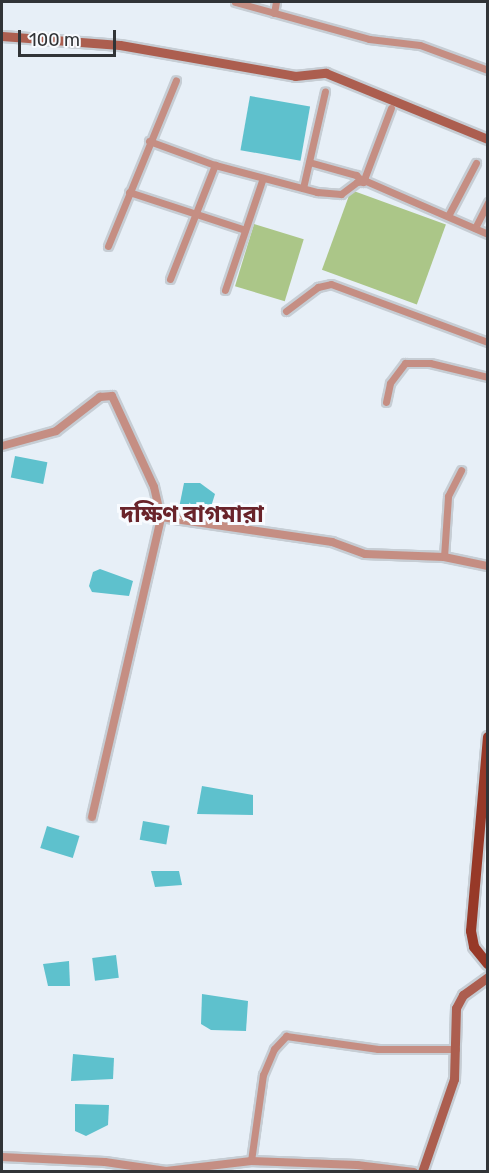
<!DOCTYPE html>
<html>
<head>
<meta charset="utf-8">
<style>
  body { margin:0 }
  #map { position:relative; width:489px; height:1173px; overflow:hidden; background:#e7eff7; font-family:Rubik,"Noto Sans Bengali",sans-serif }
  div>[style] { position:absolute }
  .green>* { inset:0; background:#abc688; transform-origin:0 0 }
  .water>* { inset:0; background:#5ec1cd; transform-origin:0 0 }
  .roads { filter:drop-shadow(2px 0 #c6cdd4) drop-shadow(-2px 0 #c6cdd4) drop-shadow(0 2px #c6cdd4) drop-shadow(0 -2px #c6cdd4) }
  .minor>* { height:7px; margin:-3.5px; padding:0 3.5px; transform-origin:3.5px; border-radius:3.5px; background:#c58e83 }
  .tertiary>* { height:8px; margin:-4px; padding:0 4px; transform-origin:4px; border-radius:4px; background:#c58e83 }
  .secondary>* { height:9px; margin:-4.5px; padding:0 4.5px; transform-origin:4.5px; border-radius:4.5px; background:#ac5e4f }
  .primary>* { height:10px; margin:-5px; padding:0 5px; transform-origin:5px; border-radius:5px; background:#973928 }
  span { translate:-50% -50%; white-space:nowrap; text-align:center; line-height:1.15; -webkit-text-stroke:6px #f8fbff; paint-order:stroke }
  .district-label { font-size:24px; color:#69232a; font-weight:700 }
  .frame { position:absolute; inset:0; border:3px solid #313437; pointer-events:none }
  .scale { position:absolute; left:18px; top:30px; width:98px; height:27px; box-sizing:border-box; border:3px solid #313437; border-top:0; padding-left:8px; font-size:18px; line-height:21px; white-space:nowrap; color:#313437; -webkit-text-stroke:4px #f8fbff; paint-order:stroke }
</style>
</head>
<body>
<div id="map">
  <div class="green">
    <i style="left:351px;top:190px;width:101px;height:85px;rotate:20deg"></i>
    <i style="left:254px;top:224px;width:52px;height:65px;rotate:17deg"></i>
  </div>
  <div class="water">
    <i style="left:250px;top:96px;width:61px;height:55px;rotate:10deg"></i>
    <i style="left:15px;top:456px;width:33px;height:22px;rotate:11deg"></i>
    <i style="clip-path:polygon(184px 483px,200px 483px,215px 494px,209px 513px,178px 513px)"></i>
    <i style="clip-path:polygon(100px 569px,133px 581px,129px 596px,92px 592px,89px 586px,93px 572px)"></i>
    <i style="clip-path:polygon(202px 786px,253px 795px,253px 815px,197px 814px)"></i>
    <i style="left:143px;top:821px;width:27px;height:19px;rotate:10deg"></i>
    <i style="left:47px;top:826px;width:34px;height:23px;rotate:17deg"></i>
    <i style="clip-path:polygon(151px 871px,179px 871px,182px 885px,155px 887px)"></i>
    <i style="left:116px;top:955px;width:23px;height:24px;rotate:83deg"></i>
    <i style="clip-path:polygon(69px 961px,70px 986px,48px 986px,43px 964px)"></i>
    <i style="clip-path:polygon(202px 994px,248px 1001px,246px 1031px,211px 1030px,201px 1024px)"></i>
    <i style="clip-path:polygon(73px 1054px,114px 1058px,113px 1079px,71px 1081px)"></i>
    <i style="clip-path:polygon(75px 1104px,109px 1105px,108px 1125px,86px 1136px,75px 1131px)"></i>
  </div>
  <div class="roads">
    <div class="minor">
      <i style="left:235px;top:2px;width:139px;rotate:15.4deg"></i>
      <i style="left:369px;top:39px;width:51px;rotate:6.7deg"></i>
      <i style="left:420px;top:45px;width:72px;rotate:20.2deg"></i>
      <i style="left:274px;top:13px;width:11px;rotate:-80deg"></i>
      <i style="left:149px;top:141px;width:70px;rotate:20deg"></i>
      <i style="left:215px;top:165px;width:106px;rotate:14.8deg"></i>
      <i style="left:317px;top:192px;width:24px;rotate:5deg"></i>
      <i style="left:341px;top:194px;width:20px;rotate:-37deg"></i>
      <i style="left:357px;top:182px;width:9px;rotate:-6deg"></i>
      <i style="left:366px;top:181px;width:133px;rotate:23.5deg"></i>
      <i style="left:309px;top:162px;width:49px;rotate:15.5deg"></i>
      <i style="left:356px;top:175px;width:10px;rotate:45deg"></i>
      <i style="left:363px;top:182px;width:79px;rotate:-69.3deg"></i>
      <i style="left:303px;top:188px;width:99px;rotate:-77.2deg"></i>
      <i style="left:129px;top:192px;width:122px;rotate:18.1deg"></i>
      <i style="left:448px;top:216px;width:60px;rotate:-62.2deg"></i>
      <i style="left:475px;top:228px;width:29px;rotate:-63deg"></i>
      <i style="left:108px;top:246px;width:179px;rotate:-67.7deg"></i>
      <i style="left:170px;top:279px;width:123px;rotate:-68.5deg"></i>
      <i style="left:225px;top:290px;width:118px;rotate:-71.3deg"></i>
      <i style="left:286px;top:311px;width:40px;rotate:-37deg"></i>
      <i style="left:318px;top:287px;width:13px;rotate:-13deg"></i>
      <i style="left:331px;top:284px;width:167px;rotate:20.3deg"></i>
      <i style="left:386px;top:402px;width:19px;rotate:-78deg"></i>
      <i style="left:390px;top:383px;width:25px;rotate:-53deg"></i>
      <i style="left:405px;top:363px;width:25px"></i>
      <i style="left:430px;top:363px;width:60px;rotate:13.6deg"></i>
      <i style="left:444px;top:557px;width:61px;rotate:-86.2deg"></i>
      <i style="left:448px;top:496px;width:29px;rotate:-63deg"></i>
      <i style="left:251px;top:1161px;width:87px;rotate:-82.1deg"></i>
      <i style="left:263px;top:1075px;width:28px;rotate:-67deg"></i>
      <i style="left:274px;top:1049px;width:18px;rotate:-47deg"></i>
      <i style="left:286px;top:1036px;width:93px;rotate:8deg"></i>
      <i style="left:378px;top:1049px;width:78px"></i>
    </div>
    <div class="tertiary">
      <i style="left:2px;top:446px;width:56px;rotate:-15.5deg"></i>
      <i style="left:56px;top:431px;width:56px;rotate:-37.7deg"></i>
      <i style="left:100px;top:397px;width:12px;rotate:-5deg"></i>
      <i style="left:112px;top:396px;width:100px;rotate:65.2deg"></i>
      <i style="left:154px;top:487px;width:31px;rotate:77deg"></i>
      <i style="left:161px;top:517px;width:173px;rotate:8.3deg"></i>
      <i style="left:332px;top:542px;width:35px;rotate:20deg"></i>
      <i style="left:365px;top:554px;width:79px;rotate:2.2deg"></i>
      <i style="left:444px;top:557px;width:45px;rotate:11.6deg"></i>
      <i style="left:92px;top:817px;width:308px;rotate:-77deg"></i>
      <i style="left:2px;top:1157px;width:103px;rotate:2.8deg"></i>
      <i style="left:105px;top:1162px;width:62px;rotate:8.4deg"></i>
      <i style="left:166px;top:1171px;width:86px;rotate:-6.7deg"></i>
      <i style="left:251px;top:1161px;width:106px;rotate:2.2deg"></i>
      <i style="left:357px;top:1165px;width:57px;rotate:7deg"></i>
    </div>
    <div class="secondary">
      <i style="left:2px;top:36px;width:118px;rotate:4.4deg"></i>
      <i style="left:120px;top:45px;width:178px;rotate:10deg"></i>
      <i style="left:295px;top:76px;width:31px;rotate:-6deg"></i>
      <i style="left:326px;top:73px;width:175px;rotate:22.2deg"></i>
      <i style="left:422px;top:1172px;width:98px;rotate:-71deg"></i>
      <i style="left:454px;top:1079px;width:71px;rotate:-88.4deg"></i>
      <i style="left:456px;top:1008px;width:15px;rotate:-62deg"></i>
      <i style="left:463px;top:995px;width:31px;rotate:-36deg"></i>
    </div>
    <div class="primary">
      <i style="left:488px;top:737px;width:195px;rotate:95deg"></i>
      <i style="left:471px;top:931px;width:16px;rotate:79deg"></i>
      <i style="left:474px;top:947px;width:22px;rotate:51deg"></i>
    </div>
  </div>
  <div class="district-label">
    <span style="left:192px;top:515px">দক্ষিণ বাগমারা</span>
  </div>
  <div class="frame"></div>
  <div class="scale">100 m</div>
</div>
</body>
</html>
